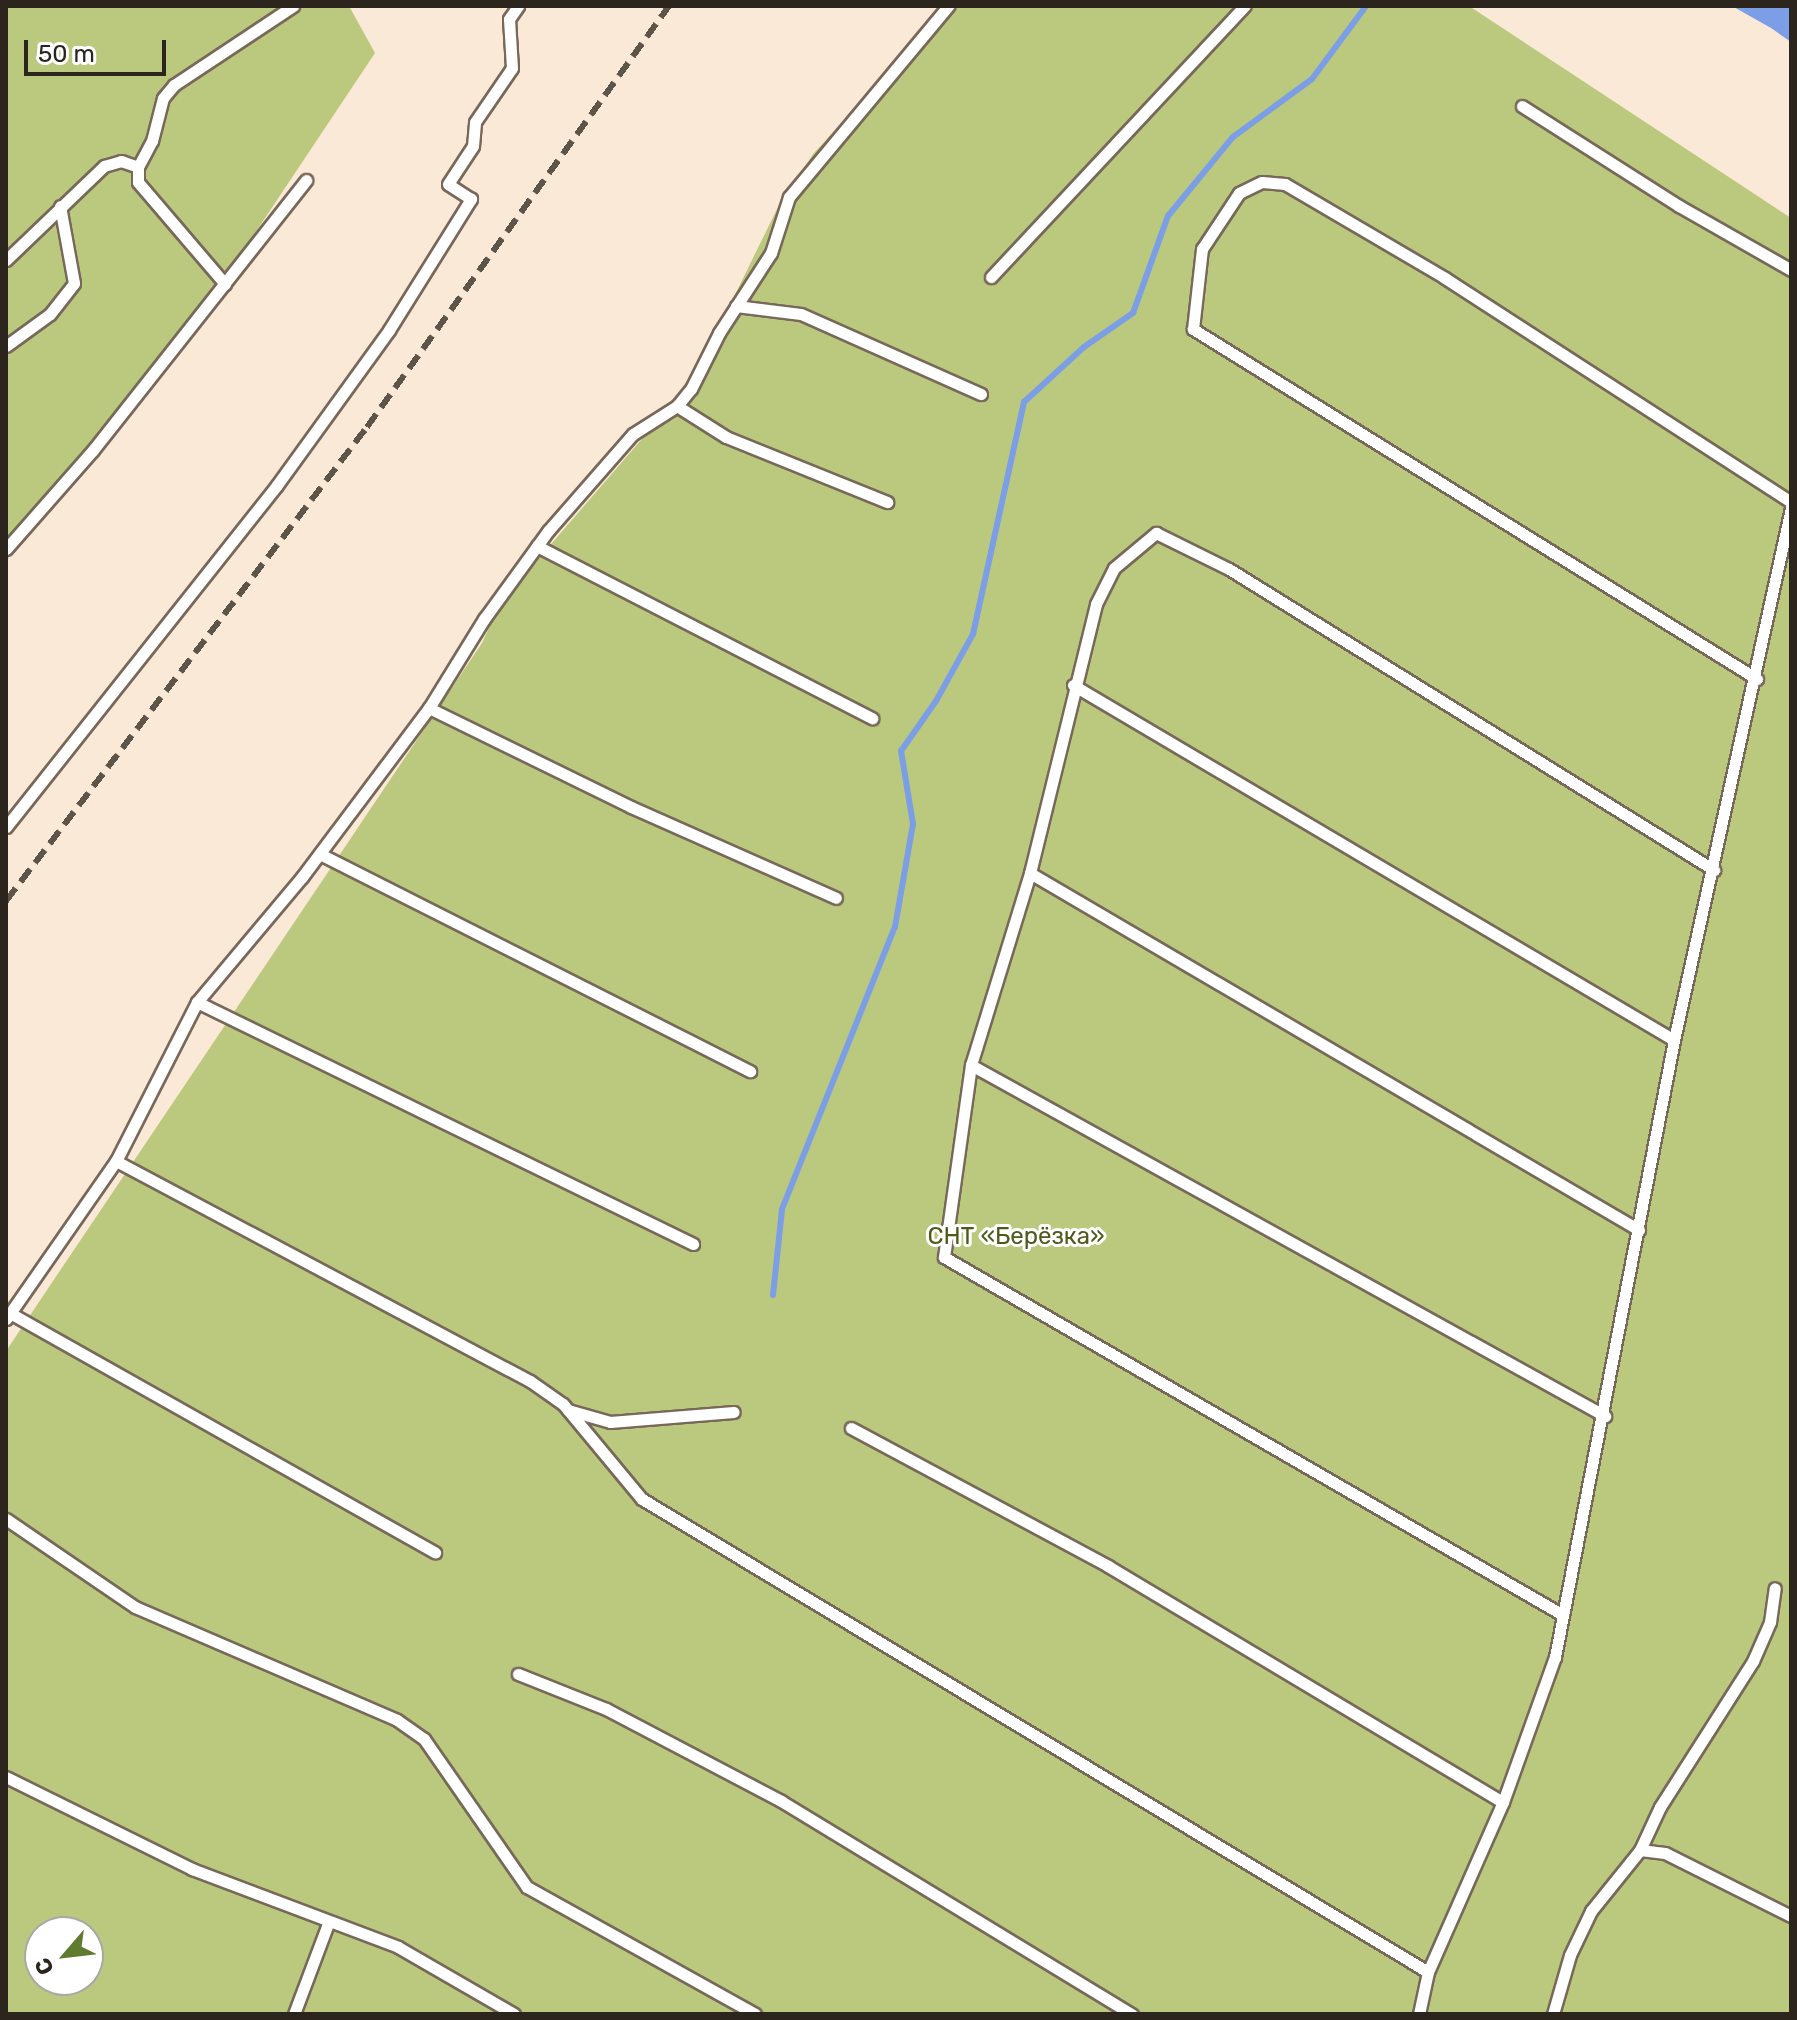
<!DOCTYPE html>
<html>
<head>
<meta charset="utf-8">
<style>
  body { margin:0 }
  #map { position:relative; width:1797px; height:2020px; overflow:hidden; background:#fbe9d7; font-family:Rubik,sans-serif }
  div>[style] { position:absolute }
  .green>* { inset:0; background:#bac97d }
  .water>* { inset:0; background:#7c9ee6 }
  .stream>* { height:6px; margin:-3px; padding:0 3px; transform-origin:3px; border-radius:3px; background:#7c9ee6 }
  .roads { filter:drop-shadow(2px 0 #786859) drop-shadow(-2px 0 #786859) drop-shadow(0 2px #786859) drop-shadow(0 -2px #786859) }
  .service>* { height:11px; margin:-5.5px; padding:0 5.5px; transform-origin:5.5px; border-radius:5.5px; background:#fff }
  .rail>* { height:6px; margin-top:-3px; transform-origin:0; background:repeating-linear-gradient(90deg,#5d544a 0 16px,transparent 0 24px) }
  span { translate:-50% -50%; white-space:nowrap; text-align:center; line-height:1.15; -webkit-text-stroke:6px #fff; paint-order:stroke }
  .park-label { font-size:24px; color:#4e591a }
  .frame { position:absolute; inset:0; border:8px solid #2b251e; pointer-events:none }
  .north { position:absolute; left:24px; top:1916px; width:80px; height:80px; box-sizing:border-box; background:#fff; border:2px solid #aaa8a5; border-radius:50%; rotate:242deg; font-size:22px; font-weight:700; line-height:32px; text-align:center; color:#2b251e }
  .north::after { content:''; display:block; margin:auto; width:28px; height:36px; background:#5e7b30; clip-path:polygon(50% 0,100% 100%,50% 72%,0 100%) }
  .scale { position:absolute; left:24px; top:40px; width:142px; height:36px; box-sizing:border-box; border:4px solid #2b251e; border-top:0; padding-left:10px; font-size:24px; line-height:28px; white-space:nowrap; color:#2b251e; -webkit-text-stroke:6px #fff; paint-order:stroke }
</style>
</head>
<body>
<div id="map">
  <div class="green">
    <i style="clip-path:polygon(6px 6px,349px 6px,375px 53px,191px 329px,6px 561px)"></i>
    <i style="clip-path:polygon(evenodd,950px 6px,1469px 6px,1791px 218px,1791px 2014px,6px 2014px,6px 1351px,482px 643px,501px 602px,654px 425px,674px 419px,779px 205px,813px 154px,950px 6px,40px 1932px,88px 1932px,88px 1980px,40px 1980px,40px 1932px)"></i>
  </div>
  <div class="water">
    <i style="clip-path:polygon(1732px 6px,1791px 6px,1791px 42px,1771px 28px)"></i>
  </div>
  <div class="stream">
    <i style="left:773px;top:1295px;width:86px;rotate:-84deg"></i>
    <i style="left:782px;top:1209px;width:304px;rotate:-68.2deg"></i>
    <i style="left:895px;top:927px;width:105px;rotate:-80.1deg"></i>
    <i style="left:913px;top:824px;width:74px;rotate:-99.3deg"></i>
    <i style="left:901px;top:751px;width:61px;rotate:-55deg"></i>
    <i style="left:936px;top:701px;width:77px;rotate:-61.1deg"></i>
    <i style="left:973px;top:634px;width:238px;rotate:-77.6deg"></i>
    <i style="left:1024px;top:402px;width:81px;rotate:-42.5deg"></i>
    <i style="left:1084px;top:347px;width:60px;rotate:-34.8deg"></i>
    <i style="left:1133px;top:313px;width:103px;rotate:-70.2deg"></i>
    <i style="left:1168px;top:216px;width:102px;rotate:-50.6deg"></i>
    <i style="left:1233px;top:137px;width:98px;rotate:-36.3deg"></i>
    <i style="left:1312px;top:79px;width:91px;rotate:-53.5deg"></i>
  </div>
  <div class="roads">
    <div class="service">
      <i style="left:1522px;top:106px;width:186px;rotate:32.5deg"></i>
      <i style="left:1679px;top:206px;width:129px;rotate:29.7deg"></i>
      <i style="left:6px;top:260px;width:136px;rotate:-43.8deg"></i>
      <i style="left:104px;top:166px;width:18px;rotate:-16deg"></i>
      <i style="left:121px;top:161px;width:18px;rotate:19deg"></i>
      <i style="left:991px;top:277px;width:371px;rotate:-46.9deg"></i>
      <i style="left:225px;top:284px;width:134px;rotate:-130.5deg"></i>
      <i style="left:138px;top:182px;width:15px;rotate:-90deg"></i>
      <i style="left:138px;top:167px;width:30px;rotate:-62deg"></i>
      <i style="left:152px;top:141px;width:44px;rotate:-75.7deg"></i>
      <i style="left:163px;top:98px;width:17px;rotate:-50deg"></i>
      <i style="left:174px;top:85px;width:143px;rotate:-33.6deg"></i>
      <i style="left:736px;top:306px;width:65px;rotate:7deg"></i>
      <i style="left:801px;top:314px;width:197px;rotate:24deg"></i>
      <i style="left:6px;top:346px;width:54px;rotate:-36deg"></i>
      <i style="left:50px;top:314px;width:39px;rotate:-52deg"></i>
      <i style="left:74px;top:283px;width:78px;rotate:-100.3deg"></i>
      <i style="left:677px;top:406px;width:58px;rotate:32.3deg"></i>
      <i style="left:726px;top:437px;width:174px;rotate:22deg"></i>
      <i style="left:537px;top:546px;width:377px;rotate:27.2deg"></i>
      <i style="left:6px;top:549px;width:132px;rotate:-48.7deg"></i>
      <i style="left:93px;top:450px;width:344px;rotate:-51.7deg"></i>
      <i style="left:1757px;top:679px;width:664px;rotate:-148.18deg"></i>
      <i style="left:1193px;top:329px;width:81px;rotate:-83.6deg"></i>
      <i style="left:1202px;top:249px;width:67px;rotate:-56.5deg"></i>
      <i style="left:1239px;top:193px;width:25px;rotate:-26deg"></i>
      <i style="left:1262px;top:182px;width:23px;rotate:5deg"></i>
      <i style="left:1285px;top:184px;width:186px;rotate:30.4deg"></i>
      <i style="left:1445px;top:278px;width:412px;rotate:32.9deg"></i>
      <i style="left:1073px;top:685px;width:698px;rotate:30.57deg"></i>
      <i style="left:429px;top:708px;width:225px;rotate:26.1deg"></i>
      <i style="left:631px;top:807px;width:224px;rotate:23.9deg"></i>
      <i style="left:6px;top:827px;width:436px;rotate:-51.6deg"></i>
      <i style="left:277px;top:485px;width:191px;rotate:-54.1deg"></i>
      <i style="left:389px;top:330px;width:155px;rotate:-58deg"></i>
      <i style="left:471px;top:199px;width:27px;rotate:-147deg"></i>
      <i style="left:448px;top:184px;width:45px;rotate:-56.7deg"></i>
      <i style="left:473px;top:146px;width:24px;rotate:-85deg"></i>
      <i style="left:475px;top:122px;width:65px;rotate:-55.6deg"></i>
      <i style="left:512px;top:68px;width:49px;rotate:-93.5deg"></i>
      <i style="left:509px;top:19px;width:16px;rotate:-55deg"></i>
      <i style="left:320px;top:854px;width:482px;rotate:26.8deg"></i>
      <i style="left:1030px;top:873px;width:706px;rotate:30.38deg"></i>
      <i style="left:197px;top:1002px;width:552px;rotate:26.01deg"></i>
      <i style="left:971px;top:1065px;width:725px;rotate:28.97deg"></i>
      <i style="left:116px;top:1161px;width:469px;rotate:28deg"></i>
      <i style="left:530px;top:1381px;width:40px;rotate:34.9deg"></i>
      <i style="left:563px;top:1404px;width:124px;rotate:50.3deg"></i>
      <i style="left:642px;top:1499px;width:917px;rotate:31.04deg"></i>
      <i style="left:10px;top:1313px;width:488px;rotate:29.4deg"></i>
      <i style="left:6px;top:1319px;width:193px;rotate:-55.2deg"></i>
      <i style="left:116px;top:1161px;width:178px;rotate:-63deg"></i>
      <i style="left:197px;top:1002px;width:163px;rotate:-50deg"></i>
      <i style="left:302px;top:877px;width:211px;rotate:-53.1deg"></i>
      <i style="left:429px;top:708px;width:105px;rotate:-58.3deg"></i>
      <i style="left:484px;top:619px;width:109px;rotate:-54deg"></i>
      <i style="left:548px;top:531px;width:129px;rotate:-48.8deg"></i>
      <i style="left:633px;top:434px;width:52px;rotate:-32.5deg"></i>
      <i style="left:677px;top:406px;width:22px;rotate:-51deg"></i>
      <i style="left:691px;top:389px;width:63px;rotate:-63.4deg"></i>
      <i style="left:719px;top:333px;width:95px;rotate:-57deg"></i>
      <i style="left:771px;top:253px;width:59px;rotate:-72.2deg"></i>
      <i style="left:789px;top:197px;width:249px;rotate:-50.2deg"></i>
      <i style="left:568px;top:1410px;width:44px;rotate:15.9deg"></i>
      <i style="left:610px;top:1422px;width:124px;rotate:-4.6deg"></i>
      <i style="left:851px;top:1428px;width:292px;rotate:28.2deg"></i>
      <i style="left:1108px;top:1566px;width:460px;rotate:30.9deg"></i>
      <i style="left:6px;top:1519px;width:156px;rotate:34.3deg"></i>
      <i style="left:135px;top:1607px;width:285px;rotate:23.3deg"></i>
      <i style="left:397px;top:1720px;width:33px;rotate:35deg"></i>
      <i style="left:424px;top:1739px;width:180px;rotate:55.2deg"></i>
      <i style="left:527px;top:1887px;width:261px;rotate:29.1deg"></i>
      <i style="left:1563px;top:1615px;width:715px;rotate:-149.96deg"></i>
      <i style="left:944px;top:1257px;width:194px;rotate:-82deg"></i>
      <i style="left:971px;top:1065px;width:201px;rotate:-72.9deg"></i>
      <i style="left:1030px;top:873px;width:277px;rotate:-76.2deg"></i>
      <i style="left:1096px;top:604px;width:40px;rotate:-63.4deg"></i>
      <i style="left:1114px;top:568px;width:55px;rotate:-39.8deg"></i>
      <i style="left:1156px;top:533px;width:81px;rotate:26.3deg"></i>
      <i style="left:1229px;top:569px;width:571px;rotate:31.82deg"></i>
      <i style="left:518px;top:1674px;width:95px;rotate:21.7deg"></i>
      <i style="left:606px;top:1709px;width:198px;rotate:27.7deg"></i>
      <i style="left:781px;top:1801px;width:411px;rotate:31.3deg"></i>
      <i style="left:6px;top:1777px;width:208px;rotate:26.3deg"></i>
      <i style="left:192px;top:1869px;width:220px;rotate:20.7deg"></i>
      <i style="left:398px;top:1947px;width:134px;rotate:30deg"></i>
      <i style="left:1640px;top:1850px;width:25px;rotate:7deg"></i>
      <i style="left:1665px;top:1853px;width:141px;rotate:26.6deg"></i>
      <i style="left:294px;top:2014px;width:99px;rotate:-69.4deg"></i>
      <i style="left:1419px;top:2014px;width:43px;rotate:-77.9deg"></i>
      <i style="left:1428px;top:1972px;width:186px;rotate:-66.2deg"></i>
      <i style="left:1503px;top:1802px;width:154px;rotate:-70.3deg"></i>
      <i style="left:1555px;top:1657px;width:628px;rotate:-79.08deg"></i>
      <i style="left:1674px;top:1040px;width:545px;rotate:-77.6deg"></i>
      <i style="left:1553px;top:2014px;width:61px;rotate:-73.9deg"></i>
      <i style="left:1570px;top:1955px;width:49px;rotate:-64.5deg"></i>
      <i style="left:1591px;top:1911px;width:78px;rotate:-51.2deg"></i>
      <i style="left:1640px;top:1850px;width:47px;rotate:-65.1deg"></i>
      <i style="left:1660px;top:1807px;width:173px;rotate:-57.5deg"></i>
      <i style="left:1753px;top:1661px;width:43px;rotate:-66.4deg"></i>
      <i style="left:1770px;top:1622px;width:34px;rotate:-82deg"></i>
    </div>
  </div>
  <div class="rail">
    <i style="left:6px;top:901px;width:596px;rotate:-52.71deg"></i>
    <i style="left:367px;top:427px;width:518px;rotate:-54.35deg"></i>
  </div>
  <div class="park-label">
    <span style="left:1016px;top:1237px">СНТ «Берёзка»</span>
  </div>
  <div class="frame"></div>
  <div class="north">С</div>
  <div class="scale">50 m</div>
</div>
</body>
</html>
